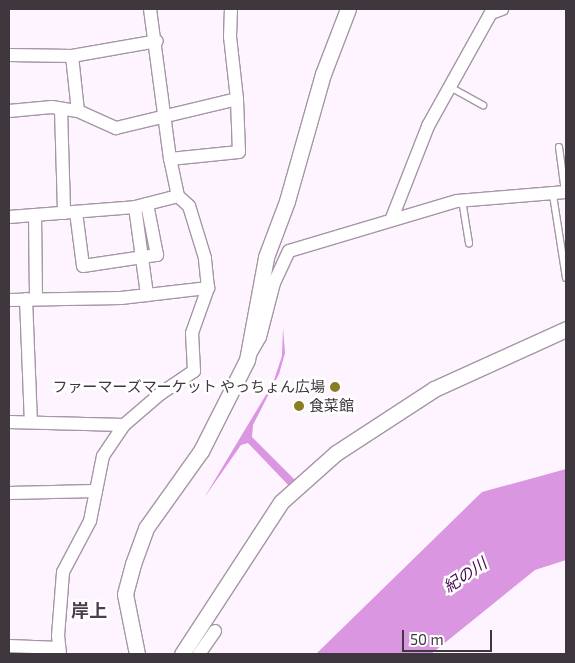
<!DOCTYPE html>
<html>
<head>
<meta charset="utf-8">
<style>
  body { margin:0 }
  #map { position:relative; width:575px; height:663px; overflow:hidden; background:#fef4ff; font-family:"Exo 2","Noto Sans JP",sans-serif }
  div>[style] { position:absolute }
  .water>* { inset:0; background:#da96e0 }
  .roads { filter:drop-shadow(1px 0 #a596a6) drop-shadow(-1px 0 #a596a6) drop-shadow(0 1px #a596a6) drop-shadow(0 -1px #a596a6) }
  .service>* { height:6px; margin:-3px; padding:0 3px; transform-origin:3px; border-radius:3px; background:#fff }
  .minor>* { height:12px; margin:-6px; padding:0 6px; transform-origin:6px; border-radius:6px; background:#fff }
  .tertiary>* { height:15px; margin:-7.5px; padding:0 7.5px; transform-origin:7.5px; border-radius:7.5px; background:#fff }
  .dots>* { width:14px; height:14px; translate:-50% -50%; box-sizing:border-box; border:2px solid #fff; border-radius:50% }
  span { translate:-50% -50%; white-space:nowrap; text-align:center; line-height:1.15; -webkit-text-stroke:5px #fff; paint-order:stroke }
  .poi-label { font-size:15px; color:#3e383e }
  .right { translate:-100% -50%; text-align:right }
  .left { translate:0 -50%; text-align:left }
  .water-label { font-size:16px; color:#46074d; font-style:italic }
  .quarter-label { font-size:18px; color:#4a3e4b; font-weight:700 }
  .frame { position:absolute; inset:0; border:10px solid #3e383e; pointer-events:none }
  .scale { position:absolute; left:402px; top:630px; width:90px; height:22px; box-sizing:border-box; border:2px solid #3e383e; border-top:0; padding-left:6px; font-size:15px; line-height:18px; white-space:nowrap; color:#3e383e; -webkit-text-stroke:4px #fff; paint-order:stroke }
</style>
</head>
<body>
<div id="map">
  <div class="water">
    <i style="clip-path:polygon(283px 328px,285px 353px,279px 374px,253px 425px,252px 437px,296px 481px,290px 487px,248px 443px,241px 445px,204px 498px,273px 383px,282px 356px)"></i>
    <i style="clip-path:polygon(566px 469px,566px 560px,535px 570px,431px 654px,316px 654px,482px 492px)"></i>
  </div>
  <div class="roads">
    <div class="service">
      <i style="left:450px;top:87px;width:38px;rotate:29deg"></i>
      <i style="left:559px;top:147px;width:45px;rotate:82.4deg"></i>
      <i style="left:553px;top:195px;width:84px;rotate:81.1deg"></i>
      <i style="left:462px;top:200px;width:44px;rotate:80.8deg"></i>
    </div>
    <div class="minor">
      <i style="left:9px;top:55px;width:63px;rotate:0.9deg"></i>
      <i style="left:72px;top:56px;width:86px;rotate:-10deg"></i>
      <i style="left:72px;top:56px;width:55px;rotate:83.8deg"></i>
      <i style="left:61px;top:109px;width:104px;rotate:88.3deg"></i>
      <i style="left:9px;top:111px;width:43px;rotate:-5.3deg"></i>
      <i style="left:52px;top:107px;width:26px;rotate:9deg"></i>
      <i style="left:78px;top:111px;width:42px;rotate:24.1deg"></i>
      <i style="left:116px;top:128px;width:124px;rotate:-13.5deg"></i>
      <i style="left:237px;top:99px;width:62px;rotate:-96.4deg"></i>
      <i style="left:230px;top:37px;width:28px;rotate:-88deg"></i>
      <i style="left:170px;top:159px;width:69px;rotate:-5.8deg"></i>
      <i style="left:239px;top:152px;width:53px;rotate:-92.2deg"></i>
      <i style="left:135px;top:207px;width:89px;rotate:82.2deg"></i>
      <i style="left:76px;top:212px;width:54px;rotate:82.6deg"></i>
      <i style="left:83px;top:266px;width:75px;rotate:-8.5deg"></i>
      <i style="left:157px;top:255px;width:52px;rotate:-101.1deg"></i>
      <i style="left:35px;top:215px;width:84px;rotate:89.3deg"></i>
      <i style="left:9px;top:217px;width:126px;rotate:-4.5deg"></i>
      <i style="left:135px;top:207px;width:44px;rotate:-14.3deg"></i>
      <i style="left:392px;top:218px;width:99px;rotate:-68.6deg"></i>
      <i style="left:428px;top:126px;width:129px;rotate:-60.9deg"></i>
      <i style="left:491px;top:13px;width:12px;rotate:-20deg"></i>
      <i style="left:26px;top:299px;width:122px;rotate:87.7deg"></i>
      <i style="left:9px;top:300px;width:112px;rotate:-1deg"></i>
      <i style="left:121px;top:298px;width:88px;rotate:-6.6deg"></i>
      <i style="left:249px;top:356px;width:22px;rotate:-60deg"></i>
      <i style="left:260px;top:337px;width:56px;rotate:-75.5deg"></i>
      <i style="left:274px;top:283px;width:35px;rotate:-65deg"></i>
      <i style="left:289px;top:251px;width:175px;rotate:-16.6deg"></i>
      <i style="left:457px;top:201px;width:109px;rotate:-4.7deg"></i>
      <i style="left:9px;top:422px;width:115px;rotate:1.5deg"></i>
      <i style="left:9px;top:493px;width:87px;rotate:-1.3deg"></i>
      <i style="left:9px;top:646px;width:50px;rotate:2.3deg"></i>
      <i style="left:60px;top:654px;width:18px;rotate:-96deg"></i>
      <i style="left:58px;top:636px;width:64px;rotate:-85.5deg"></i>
      <i style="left:63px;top:572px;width:58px;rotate:-62.1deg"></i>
      <i style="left:90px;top:521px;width:66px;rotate:-78.7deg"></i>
      <i style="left:103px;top:456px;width:37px;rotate:-56deg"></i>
      <i style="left:124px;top:425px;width:48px;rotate:-40.7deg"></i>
      <i style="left:160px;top:394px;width:41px;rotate:-34.1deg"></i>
      <i style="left:194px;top:371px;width:38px;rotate:-93deg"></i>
      <i style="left:192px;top:333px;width:48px;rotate:-70.4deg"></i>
      <i style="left:208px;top:288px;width:30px;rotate:-96deg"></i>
      <i style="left:205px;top:258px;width:54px;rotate:-107.1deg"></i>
      <i style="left:189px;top:206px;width:15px;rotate:-138deg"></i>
      <i style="left:178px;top:196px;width:38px;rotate:-102deg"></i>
      <i style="left:170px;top:159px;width:151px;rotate:-97.6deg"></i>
      <i style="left:199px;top:654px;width:28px;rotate:-55deg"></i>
    </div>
    <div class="tertiary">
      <i style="left:137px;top:654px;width:61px;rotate:-101.3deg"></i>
      <i style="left:125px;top:594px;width:31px;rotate:-75deg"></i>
      <i style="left:133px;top:564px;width:38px;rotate:-70deg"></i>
      <i style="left:146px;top:528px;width:95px;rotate:-54.5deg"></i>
      <i style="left:201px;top:451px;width:102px;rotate:-63.2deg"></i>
      <i style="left:247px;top:360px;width:105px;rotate:-79.5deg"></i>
      <i style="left:266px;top:257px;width:60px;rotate:-69.4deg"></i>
      <i style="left:287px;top:201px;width:132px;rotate:-74.2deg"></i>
      <i style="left:323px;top:74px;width:70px;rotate:-69deg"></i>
      <i style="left:182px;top:654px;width:181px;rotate:-56.9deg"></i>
      <i style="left:281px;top:502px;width:74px;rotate:-41.7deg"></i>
      <i style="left:336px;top:453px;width:117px;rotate:-33.1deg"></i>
      <i style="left:434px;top:389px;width:145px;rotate:-24.4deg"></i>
    </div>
  </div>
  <div class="dots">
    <i style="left:335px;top:387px;background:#8a7e25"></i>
    <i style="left:299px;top:406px;background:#8a7e25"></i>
  </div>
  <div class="poi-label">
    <span class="right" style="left:325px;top:387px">ファーマーズマーケット やっちょん広場</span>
    <span class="left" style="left:309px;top:406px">食菜館</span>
  </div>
  <div class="water-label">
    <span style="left:465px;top:575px;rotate:-34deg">紀の川</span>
  </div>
  <div class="quarter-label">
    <span style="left:89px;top:610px">岸上</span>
  </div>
  <div class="frame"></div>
  <div class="scale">50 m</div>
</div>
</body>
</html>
